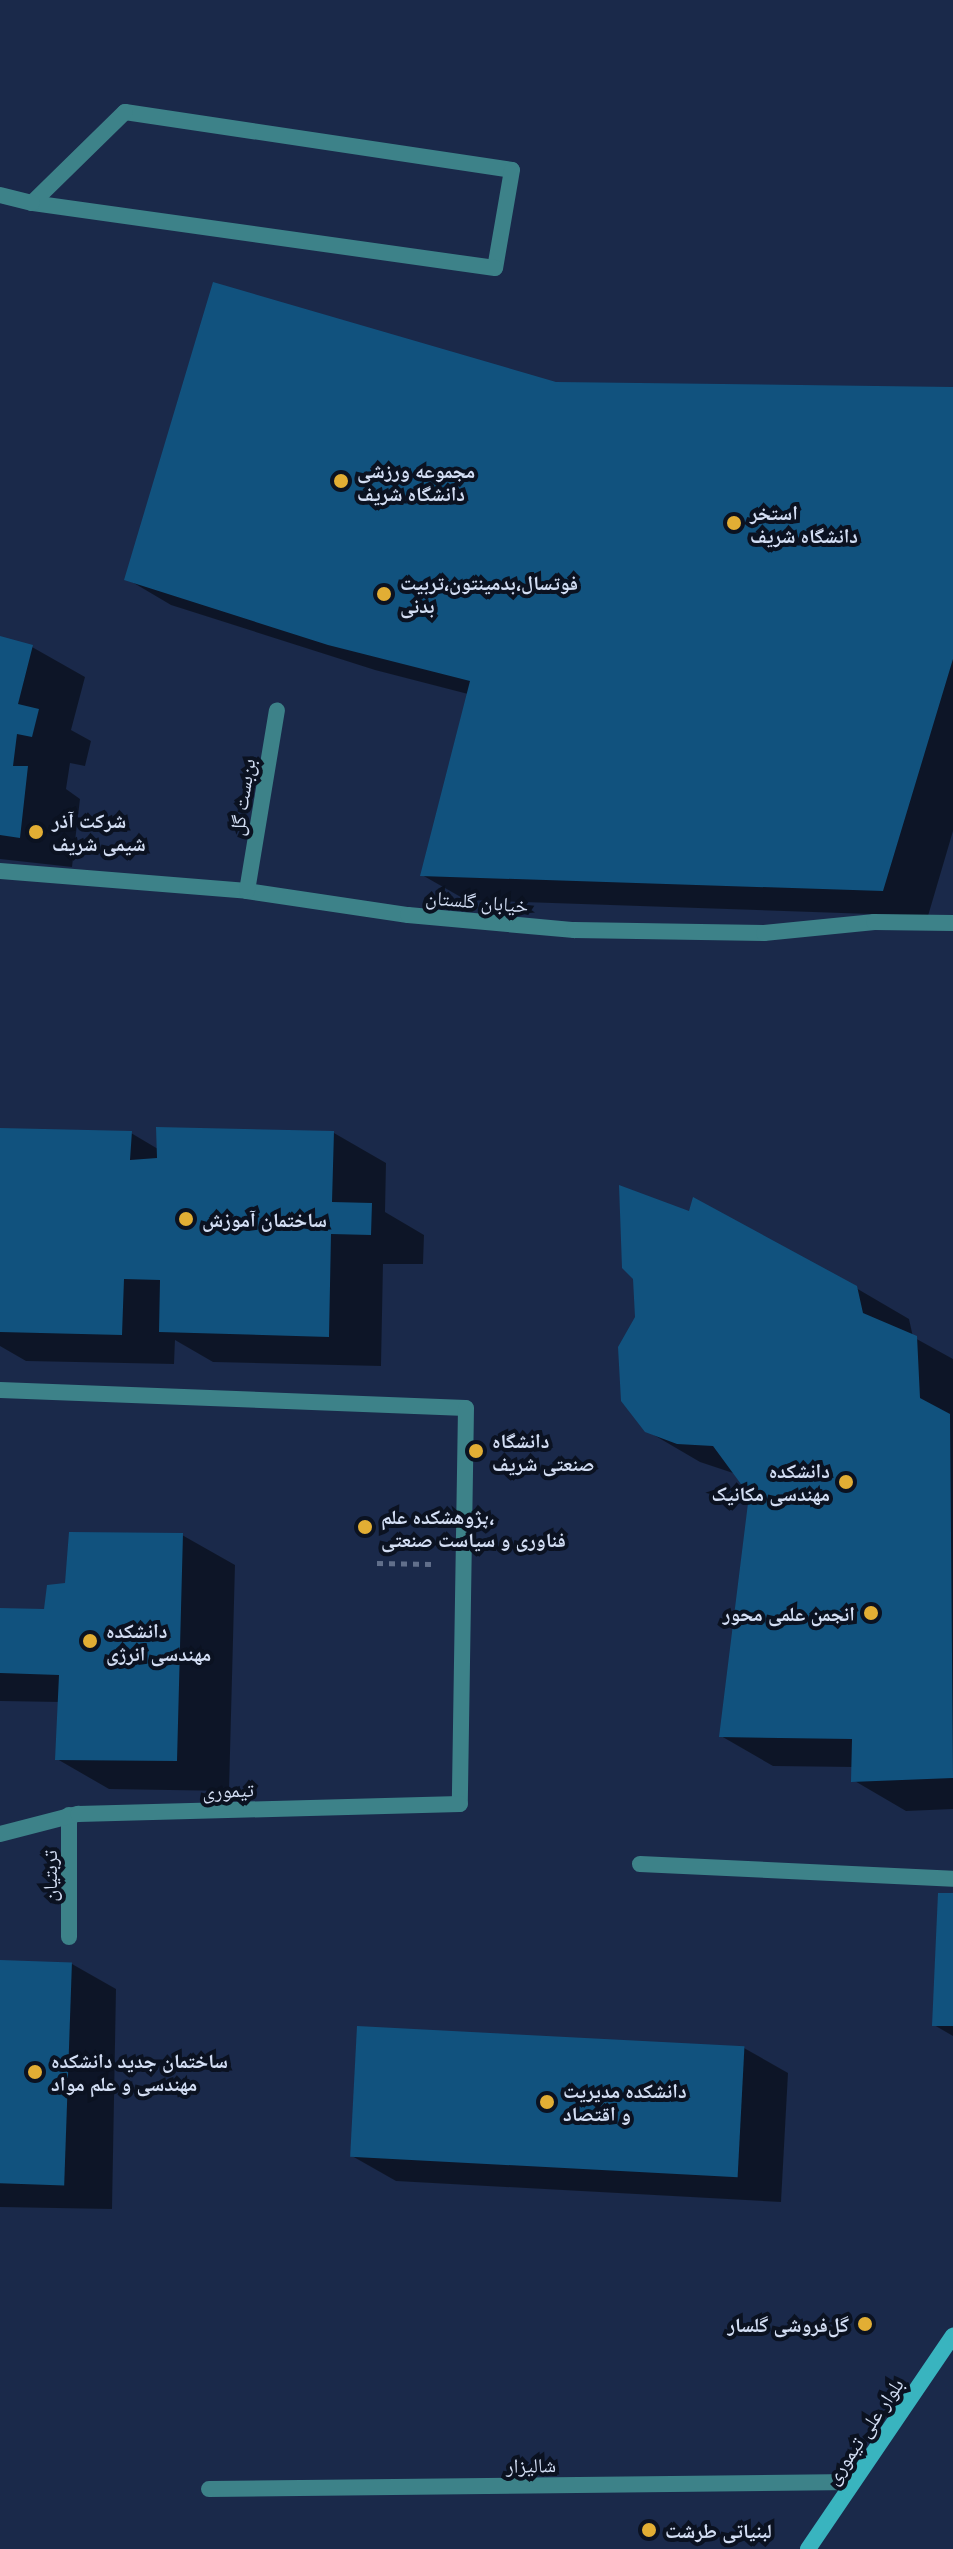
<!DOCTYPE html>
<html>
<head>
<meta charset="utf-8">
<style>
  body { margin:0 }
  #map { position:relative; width:953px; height:2549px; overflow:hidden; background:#1a294a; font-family:"Noto Sans","Noto Naskh Arabic",sans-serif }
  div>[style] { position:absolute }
  .shadow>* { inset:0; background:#0007 }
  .building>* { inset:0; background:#11527e; transform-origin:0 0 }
  .path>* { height:5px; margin-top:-2.5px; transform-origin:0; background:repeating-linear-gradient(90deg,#616f8b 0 6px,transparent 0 12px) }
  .service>* { height:16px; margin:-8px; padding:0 8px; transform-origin:8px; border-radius:8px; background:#3d8289 }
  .pedestrian>* { height:16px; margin:-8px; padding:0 8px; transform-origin:8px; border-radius:8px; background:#3d8289 }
  .minor>* { height:16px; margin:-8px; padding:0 8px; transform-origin:8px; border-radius:8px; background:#3d8289 }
  .secondary>* { height:16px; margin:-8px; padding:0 8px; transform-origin:8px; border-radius:8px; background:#39b4bf }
  .dots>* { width:22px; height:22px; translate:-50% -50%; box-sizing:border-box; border:4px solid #0b1221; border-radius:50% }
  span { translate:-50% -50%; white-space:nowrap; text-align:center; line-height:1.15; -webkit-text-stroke:8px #0b1221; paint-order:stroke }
  .poi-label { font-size:20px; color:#d3def4; font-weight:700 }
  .left { translate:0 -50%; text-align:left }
  .right { translate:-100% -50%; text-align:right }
  .street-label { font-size:20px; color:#d3def4 }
</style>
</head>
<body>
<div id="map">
  <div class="shadow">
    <i style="clip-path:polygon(556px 384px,953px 389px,953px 831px,928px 916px,466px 900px,422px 875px,468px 694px,375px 670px,171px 605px,127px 579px)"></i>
    <i style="clip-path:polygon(0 638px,32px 647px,85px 677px,71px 730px,91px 741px,85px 766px,70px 763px,66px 789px,80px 799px,72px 867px,0 859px)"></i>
    <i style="clip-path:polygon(0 1130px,131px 1133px,158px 1149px,334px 1133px,386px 1163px,385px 1212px,424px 1235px,423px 1264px,383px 1264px,381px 1366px,213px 1362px,175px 1340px,174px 1364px,26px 1361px,0 1346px)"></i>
    <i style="clip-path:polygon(856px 1288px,909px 1319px,913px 1337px,953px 1359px,953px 1809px,906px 1811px,853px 1780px,853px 1767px,773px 1766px,721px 1736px,752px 1494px,736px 1474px,700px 1462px,647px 1431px)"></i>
    <i style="clip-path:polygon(182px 1535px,235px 1565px,229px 1791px,109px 1789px,57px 1759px,60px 1702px,0 1701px,0 1610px,46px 1611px,67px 1585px)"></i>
    <i style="clip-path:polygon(953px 1895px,953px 2036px,934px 2025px)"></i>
    <i style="clip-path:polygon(0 1962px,72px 1964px,116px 1989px,112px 2209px,0 2207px)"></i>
    <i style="clip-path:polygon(744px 2048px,788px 2073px,781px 2202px,396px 2181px,352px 2156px)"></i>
  </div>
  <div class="building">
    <i style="clip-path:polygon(213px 282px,556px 382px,953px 387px,953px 659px,883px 891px,420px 876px,470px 681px,328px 645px,124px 580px)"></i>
    <i style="clip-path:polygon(0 636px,33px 645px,18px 704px,39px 709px,32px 737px,17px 734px,13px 766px,28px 766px,20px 838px,0 835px)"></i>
    <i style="clip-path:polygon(156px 1127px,334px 1131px,332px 1202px,372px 1203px,371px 1235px,331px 1234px,329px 1337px,159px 1332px,160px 1280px,124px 1279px,122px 1335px,0 1332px,0 1128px,132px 1131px,130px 1160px,157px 1158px)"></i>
    <i style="clip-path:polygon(619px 1185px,689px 1211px,693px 1197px,857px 1286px,863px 1313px,917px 1336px,920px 1398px,950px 1414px,953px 1778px,851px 1782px,852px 1739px,719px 1737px,749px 1495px,713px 1446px,677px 1444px,645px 1432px,621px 1401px,618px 1347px,635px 1317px,633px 1279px,622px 1268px)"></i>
    <i style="clip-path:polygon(69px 1532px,183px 1533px,177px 1761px,55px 1760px,59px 1675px,0 1673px,0 1608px,44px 1609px,47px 1585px,65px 1583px)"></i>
    <i style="clip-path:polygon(938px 1893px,953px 1893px,953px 2026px,932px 2026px)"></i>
    <i style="left:0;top:1960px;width:72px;height:223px;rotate:2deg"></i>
    <i style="left:357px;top:2026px;width:388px;height:131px;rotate:3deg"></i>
  </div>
  <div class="path">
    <i style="left:377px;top:1563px;width:54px;rotate:1.1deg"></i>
  </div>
  <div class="service">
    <i style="left:125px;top:112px;width:391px;rotate:8.5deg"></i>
    <i style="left:512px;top:170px;width:99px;rotate:99.8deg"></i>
    <i style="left:495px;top:268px;width:468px;rotate:-172deg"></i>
    <i style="left:32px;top:203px;width:130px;rotate:-44.4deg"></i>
    <i style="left:0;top:195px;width:33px;rotate:14deg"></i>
    <i style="left:0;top:1390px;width:466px;rotate:2.2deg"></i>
    <i style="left:466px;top:1408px;width:396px;rotate:90.9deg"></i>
  </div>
  <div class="pedestrian">
    <i style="left:640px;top:1864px;width:313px;rotate:2.7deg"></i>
  </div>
  <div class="minor">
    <i style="left:0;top:871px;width:248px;rotate:4.6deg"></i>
    <i style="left:247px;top:891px;width:163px;rotate:8.5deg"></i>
    <i style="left:408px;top:915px;width:167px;rotate:5.2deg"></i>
    <i style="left:574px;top:930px;width:190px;rotate:0.9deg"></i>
    <i style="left:764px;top:933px;width:111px;rotate:-5.7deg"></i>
    <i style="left:874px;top:922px;width:79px;rotate:0.7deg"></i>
    <i style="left:247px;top:891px;width:183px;rotate:-80.6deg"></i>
    <i style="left:69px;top:1815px;width:122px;rotate:90deg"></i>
    <i style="left:0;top:1834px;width:81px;rotate:-14.4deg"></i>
    <i style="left:78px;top:1814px;width:382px;rotate:-1.5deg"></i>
    <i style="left:209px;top:2489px;width:644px;rotate:-0.62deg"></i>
  </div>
  <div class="secondary">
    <i style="left:808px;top:2549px;width:258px;rotate:-55.8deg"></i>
  </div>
  <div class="dots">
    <i style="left:341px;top:481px;background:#e2ae34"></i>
    <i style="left:734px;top:523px;background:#e2ae34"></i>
    <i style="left:384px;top:594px;background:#e2ae34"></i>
    <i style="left:36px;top:832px;background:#e2ae34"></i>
    <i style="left:186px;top:1219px;background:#e2ae34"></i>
    <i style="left:476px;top:1451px;background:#e2ae34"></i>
    <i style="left:846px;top:1482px;background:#e2ae34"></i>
    <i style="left:365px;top:1527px;background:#e2ae34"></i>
    <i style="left:871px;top:1613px;background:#e2ae34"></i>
    <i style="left:90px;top:1641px;background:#e2ae34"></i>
    <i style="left:35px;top:2072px;background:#e2ae34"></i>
    <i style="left:547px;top:2102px;background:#e2ae34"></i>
    <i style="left:865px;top:2324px;background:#e2ae34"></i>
    <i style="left:649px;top:2530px;background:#e2ae34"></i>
  </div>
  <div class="poi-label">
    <span class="left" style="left:357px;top:482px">مجموعه ورزشی<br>دانشگاه شریف</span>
    <span class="left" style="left:750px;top:524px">استخر<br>دانشگاه شریف</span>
    <span class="left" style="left:400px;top:594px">فوتسال،بدمینتون،تربیت<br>بدنی</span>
    <span class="left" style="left:52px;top:832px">شرکت آذر<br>شیمی شریف</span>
    <span class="left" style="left:202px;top:1219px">ساختمان آموزش</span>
    <span class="left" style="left:492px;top:1452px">دانشگاه<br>صنعتی شریف</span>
    <span class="right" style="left:830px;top:1482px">دانشکده<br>مهندسی مکانیک</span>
    <span class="left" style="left:381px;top:1528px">پژوهشکده علم،<br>فناوری و سیاست صنعتی</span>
    <span class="right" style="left:855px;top:1613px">انجمن علمی محور</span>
    <span class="left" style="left:106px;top:1642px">دانشکده<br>مهندسی انرژی</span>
    <span class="left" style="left:51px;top:2072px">ساختمان جدید دانشکده<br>مهندسی و علم مواد</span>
    <span class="left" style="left:563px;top:2102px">دانشکده مدیریت<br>و اقتصاد</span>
    <span class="right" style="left:849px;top:2324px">گل‌فروشی گلسار</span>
    <span class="left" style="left:665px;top:2530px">لبنیاتی طرشت</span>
  </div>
  <div class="street-label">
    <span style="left:242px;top:797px;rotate:-81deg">بن‌‌بست گل</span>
    <span style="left:477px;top:901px;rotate:5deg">خیابان گلستان</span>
    <span style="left:228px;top:1790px;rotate:-2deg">تیموری</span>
    <span style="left:49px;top:1876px;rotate:-90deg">تربتیان</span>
    <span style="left:864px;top:2431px;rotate:-56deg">بلوار علی تیموری</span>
    <span style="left:531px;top:2465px;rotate:-1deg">شالیزار</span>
  </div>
</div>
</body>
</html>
